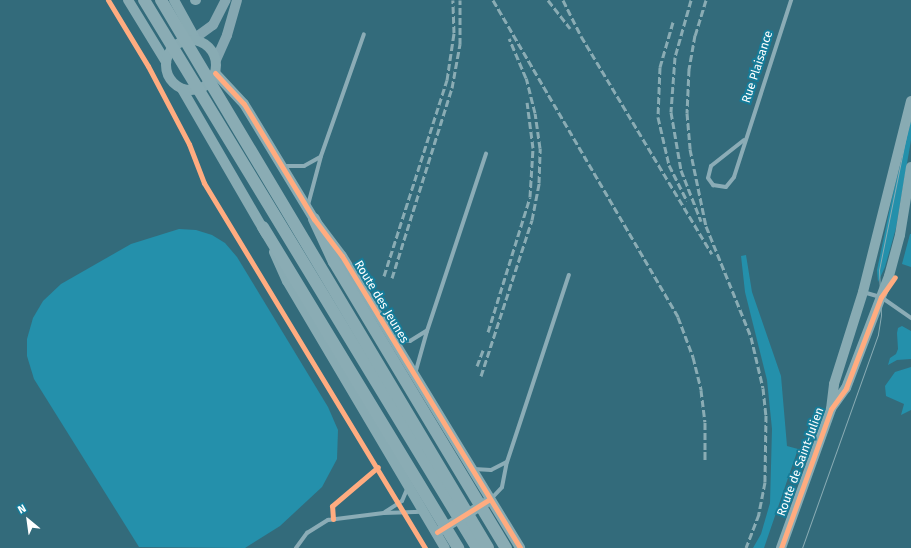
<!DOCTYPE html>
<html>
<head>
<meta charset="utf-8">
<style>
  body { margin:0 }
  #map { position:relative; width:911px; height:548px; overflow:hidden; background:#336b7b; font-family:"Fira Sans",sans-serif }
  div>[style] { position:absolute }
  .green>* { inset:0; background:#2490ab }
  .street>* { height:4px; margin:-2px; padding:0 2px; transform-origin:2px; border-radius:2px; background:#8bacb6 }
  .secondary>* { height:10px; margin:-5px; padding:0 5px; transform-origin:5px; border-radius:5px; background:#85a7b1 }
  .primary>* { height:10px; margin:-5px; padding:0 5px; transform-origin:5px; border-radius:5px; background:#88abb3 }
  .primary>.ring { margin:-5px; padding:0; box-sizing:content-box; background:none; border:10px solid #88abb3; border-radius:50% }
  .highway>* { height:12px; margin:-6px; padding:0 6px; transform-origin:6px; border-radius:6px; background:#8aacb4 }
  .tram>* { height:1px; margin:-0.5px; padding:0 0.5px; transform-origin:0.5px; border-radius:0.5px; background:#8aacb4 }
  .rail>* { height:3px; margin-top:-1.5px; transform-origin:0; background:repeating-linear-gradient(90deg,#8aacb4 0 7px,transparent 0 10px) }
  .cycleway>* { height:5px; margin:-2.5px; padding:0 2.5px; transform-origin:2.5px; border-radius:2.5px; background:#ffac80 }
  span { translate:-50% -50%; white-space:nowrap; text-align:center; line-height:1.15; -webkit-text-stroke:4px #157c99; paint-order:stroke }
  .street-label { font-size:12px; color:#fff }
  .north { position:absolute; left:8px; top:500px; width:40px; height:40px; -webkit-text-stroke:3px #157c99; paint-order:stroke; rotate:331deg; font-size:11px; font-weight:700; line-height:16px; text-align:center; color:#fff }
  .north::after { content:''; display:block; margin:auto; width:14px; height:18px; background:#fff; clip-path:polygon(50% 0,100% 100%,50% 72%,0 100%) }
</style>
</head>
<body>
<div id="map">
  <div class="green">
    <i style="clip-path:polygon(911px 120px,911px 140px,896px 228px,885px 267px,878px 282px,877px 270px,892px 198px)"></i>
    <i style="clip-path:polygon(179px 229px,196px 230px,212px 235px,225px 243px,237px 257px,328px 407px,338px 430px,337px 459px,322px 487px,280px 526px,245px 548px,139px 547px,34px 379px,27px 356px,27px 339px,33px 318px,43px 301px,61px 284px,131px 244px)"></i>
    <i style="clip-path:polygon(910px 234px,911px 234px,911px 267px,902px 264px)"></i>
    <i style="clip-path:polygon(746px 255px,752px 292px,781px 376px,787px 446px,798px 449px,764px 548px,753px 548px,761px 534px,770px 503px,772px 429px,767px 380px,745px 292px,741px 256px)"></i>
    <i style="clip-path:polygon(902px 326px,911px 331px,911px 359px,897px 360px,888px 365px,890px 358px,896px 354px,898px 349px,897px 333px,898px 328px)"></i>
    <i style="clip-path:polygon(911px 367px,911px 410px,901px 415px,904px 404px,886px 396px,885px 386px,895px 372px)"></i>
  </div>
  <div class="street">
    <i style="left:744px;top:140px;width:42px;rotate:141.8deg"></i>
    <i style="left:711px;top:166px;width:12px;rotate:104deg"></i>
    <i style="left:708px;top:178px;width:9px;rotate:54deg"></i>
    <i style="left:713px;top:185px;width:13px;rotate:9deg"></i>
    <i style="left:726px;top:187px;width:13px;rotate:-51deg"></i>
    <i style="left:734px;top:177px;width:186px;rotate:-72.1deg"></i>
    <i style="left:283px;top:166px;width:21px"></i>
    <i style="left:304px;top:166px;width:18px;rotate:-29deg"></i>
    <i style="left:308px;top:205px;width:51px;rotate:-75.1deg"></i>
    <i style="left:321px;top:156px;width:129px;rotate:-70.6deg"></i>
    <i style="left:863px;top:292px;width:19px;rotate:16deg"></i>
    <i style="left:881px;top:297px;width:37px;rotate:35deg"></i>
    <i style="left:395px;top:339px;width:15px;rotate:8deg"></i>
    <i style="left:410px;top:341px;width:19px;rotate:-32deg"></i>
    <i style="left:415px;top:374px;width:45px;rotate:-74.4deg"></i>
    <i style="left:427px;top:331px;width:187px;rotate:-71.6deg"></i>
    <i style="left:474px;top:469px;width:17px;rotate:3deg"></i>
    <i style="left:491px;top:470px;width:18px;rotate:-27deg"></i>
    <i style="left:491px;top:499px;width:16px;rotate:-47deg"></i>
    <i style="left:502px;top:487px;width:25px;rotate:-79deg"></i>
    <i style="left:507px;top:462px;width:197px;rotate:-71.7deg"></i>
    <i style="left:385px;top:512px;width:20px;rotate:-33deg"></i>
    <i style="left:402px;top:501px;width:13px;rotate:-67deg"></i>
    <i style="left:296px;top:548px;width:19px;rotate:-54deg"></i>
    <i style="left:307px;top:533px;width:25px;rotate:-32deg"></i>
    <i style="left:328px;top:520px;width:56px;rotate:-7.1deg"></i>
    <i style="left:384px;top:513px;width:38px;rotate:-2deg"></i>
  </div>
  <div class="secondary">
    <i style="left:195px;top:38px;width:22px;rotate:-36deg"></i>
    <i style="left:213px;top:25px;width:28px;rotate:-63deg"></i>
    <i style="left:216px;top:60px;width:27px;rotate:-66deg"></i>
    <i style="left:227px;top:35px;width:36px;rotate:-74deg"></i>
  </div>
  <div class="primary">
    <i style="left:128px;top:0;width:73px;rotate:58.5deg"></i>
    <i style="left:174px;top:0;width:43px;rotate:61.1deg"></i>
    <i style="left:195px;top:0;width:1px"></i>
    <i class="ring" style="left:166px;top:40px;width:40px;height:40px"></i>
    <i style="left:215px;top:73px;width:42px;rotate:46.9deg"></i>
    <i style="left:244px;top:104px;width:135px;rotate:58.7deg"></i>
    <i style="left:314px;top:219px;width:46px;rotate:52.9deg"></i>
    <i style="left:342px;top:256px;width:342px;rotate:58.6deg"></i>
    <i style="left:182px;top:89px;width:168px;rotate:59.9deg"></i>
    <i style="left:274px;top:252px;width:32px;rotate:66deg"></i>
    <i style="left:287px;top:281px;width:310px;rotate:59.4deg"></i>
    <i style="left:832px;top:407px;width:24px;rotate:-54deg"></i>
    <i style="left:846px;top:388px;width:120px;rotate:-69deg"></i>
    <i style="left:889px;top:276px;width:42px;rotate:-75deg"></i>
    <i style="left:900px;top:235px;width:69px;rotate:-80.8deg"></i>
    <i style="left:439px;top:531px;width:56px;rotate:-31.1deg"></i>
    <i style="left:781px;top:548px;width:148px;rotate:-70.2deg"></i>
    <i style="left:831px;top:409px;width:25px;rotate:-83deg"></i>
    <i style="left:834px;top:384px;width:96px;rotate:-72.5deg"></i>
    <i style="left:863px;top:292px;width:197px;rotate:-75.9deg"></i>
  </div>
  <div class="highway">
    <i style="left:144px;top:0;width:641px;rotate:58.71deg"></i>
    <i style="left:161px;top:0;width:638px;rotate:59.17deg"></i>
    <i style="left:314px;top:219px;width:47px;rotate:65.1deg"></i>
    <i style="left:334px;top:262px;width:334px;rotate:59deg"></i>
    <i style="left:263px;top:227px;width:376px;rotate:58.7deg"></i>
  </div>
  <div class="tram">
    <i style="left:802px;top:548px;width:227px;rotate:-70.4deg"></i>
    <i style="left:878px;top:334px;width:19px;rotate:-81deg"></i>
    <i style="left:881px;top:315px;width:45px;rotate:-92.5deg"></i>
    <i style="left:879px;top:270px;width:162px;rotate:-78.6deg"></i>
  </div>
  <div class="rail">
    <i style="left:493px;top:0;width:367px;rotate:59.7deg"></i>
    <i style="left:678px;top:317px;width:43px;rotate:69.4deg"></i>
    <i style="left:693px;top:357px;width:34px;rotate:76deg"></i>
    <i style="left:701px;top:390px;width:32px;rotate:83deg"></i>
    <i style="left:705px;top:422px;width:38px;rotate:90deg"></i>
    <i style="left:548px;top:0;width:36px;rotate:52deg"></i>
    <i style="left:563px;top:0;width:40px;rotate:63.4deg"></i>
    <i style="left:581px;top:36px;width:254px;rotate:59deg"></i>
    <i style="left:691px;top:0;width:59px;rotate:105.7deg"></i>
    <i style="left:675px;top:57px;width:55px;rotate:94.2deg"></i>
    <i style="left:671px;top:112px;width:59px;rotate:80.2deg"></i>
    <i style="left:681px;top:170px;width:55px;rotate:68.6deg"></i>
    <i style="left:706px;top:0;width:37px;rotate:107deg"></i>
    <i style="left:695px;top:35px;width:35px;rotate:100deg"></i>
    <i style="left:689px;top:69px;width:44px;rotate:92.6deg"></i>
    <i style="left:687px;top:113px;width:36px;rotate:85deg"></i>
    <i style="left:690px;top:149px;width:79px;rotate:78.3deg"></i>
    <i style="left:706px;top:226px;width:120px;rotate:67.9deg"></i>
    <i style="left:751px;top:337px;width:52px;rotate:76.8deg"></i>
    <i style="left:763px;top:388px;width:27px;rotate:84deg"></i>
    <i style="left:766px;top:415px;width:67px;rotate:90.9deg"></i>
    <i style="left:765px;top:482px;width:33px;rotate:101deg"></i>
    <i style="left:759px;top:514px;width:36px;rotate:111deg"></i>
    <i style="left:673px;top:22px;width:47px;rotate:106.1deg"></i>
    <i style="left:660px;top:67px;width:50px;rotate:92.3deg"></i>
    <i style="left:658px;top:117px;width:49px;rotate:77.1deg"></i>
    <i style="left:669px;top:165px;width:40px;rotate:63.4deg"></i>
    <i style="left:384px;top:276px;width:206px;rotate:-72.2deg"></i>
    <i style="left:447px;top:80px;width:48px;rotate:-81.5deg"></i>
    <i style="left:454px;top:33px;width:33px;rotate:-92deg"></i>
    <i style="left:392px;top:278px;width:199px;rotate:-72.5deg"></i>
    <i style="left:452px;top:88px;width:45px;rotate:-79.7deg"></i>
    <i style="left:460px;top:44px;width:44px;rotate:-90deg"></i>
    <i style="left:488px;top:332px;width:141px;rotate:-72.7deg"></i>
    <i style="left:530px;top:197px;width:49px;rotate:-86.5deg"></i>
    <i style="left:533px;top:148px;width:46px;rotate:-97.4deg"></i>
    <i style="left:477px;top:366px;width:17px;rotate:-69deg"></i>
    <i style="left:481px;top:376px;width:164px;rotate:-71.9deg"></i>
    <i style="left:532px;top:220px;width:38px;rotate:-79deg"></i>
    <i style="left:539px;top:183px;width:35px;rotate:-88deg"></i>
    <i style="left:540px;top:148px;width:35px;rotate:-98deg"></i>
    <i style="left:535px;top:113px;width:36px;rotate:-104deg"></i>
    <i style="left:526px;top:78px;width:43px;rotate:-113deg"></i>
  </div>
  <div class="cycleway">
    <i style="left:108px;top:0;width:77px;rotate:58.8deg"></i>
    <i style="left:148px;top:66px;width:88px;rotate:62.3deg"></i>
    <i style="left:189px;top:144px;width:42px;rotate:69deg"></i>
    <i style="left:204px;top:183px;width:427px;rotate:58.8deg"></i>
    <i style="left:215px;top:73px;width:42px;rotate:46.9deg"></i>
    <i style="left:244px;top:104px;width:135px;rotate:58.7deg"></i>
    <i style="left:314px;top:219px;width:46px;rotate:52.9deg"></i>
    <i style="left:342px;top:256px;width:342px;rotate:58.6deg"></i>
    <i style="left:333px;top:519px;width:13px;rotate:-94deg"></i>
    <i style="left:332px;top:506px;width:60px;rotate:-40.3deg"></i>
    <i style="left:437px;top:532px;width:62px;rotate:-31.9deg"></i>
    <i style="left:781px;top:548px;width:148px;rotate:-70.2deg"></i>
    <i style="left:831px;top:409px;width:26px;rotate:-54deg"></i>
    <i style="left:846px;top:388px;width:97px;rotate:-69deg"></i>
    <i style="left:881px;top:297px;width:24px;rotate:-55deg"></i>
  </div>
  <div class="street-label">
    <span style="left:758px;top:67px;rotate:-72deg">Rue Plaisance</span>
    <span style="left:381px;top:302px;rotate:59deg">Route des Jeunes</span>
    <span style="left:801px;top:462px;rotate:-70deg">Route de Saint-Julien</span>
  </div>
  <div class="north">N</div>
</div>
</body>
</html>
